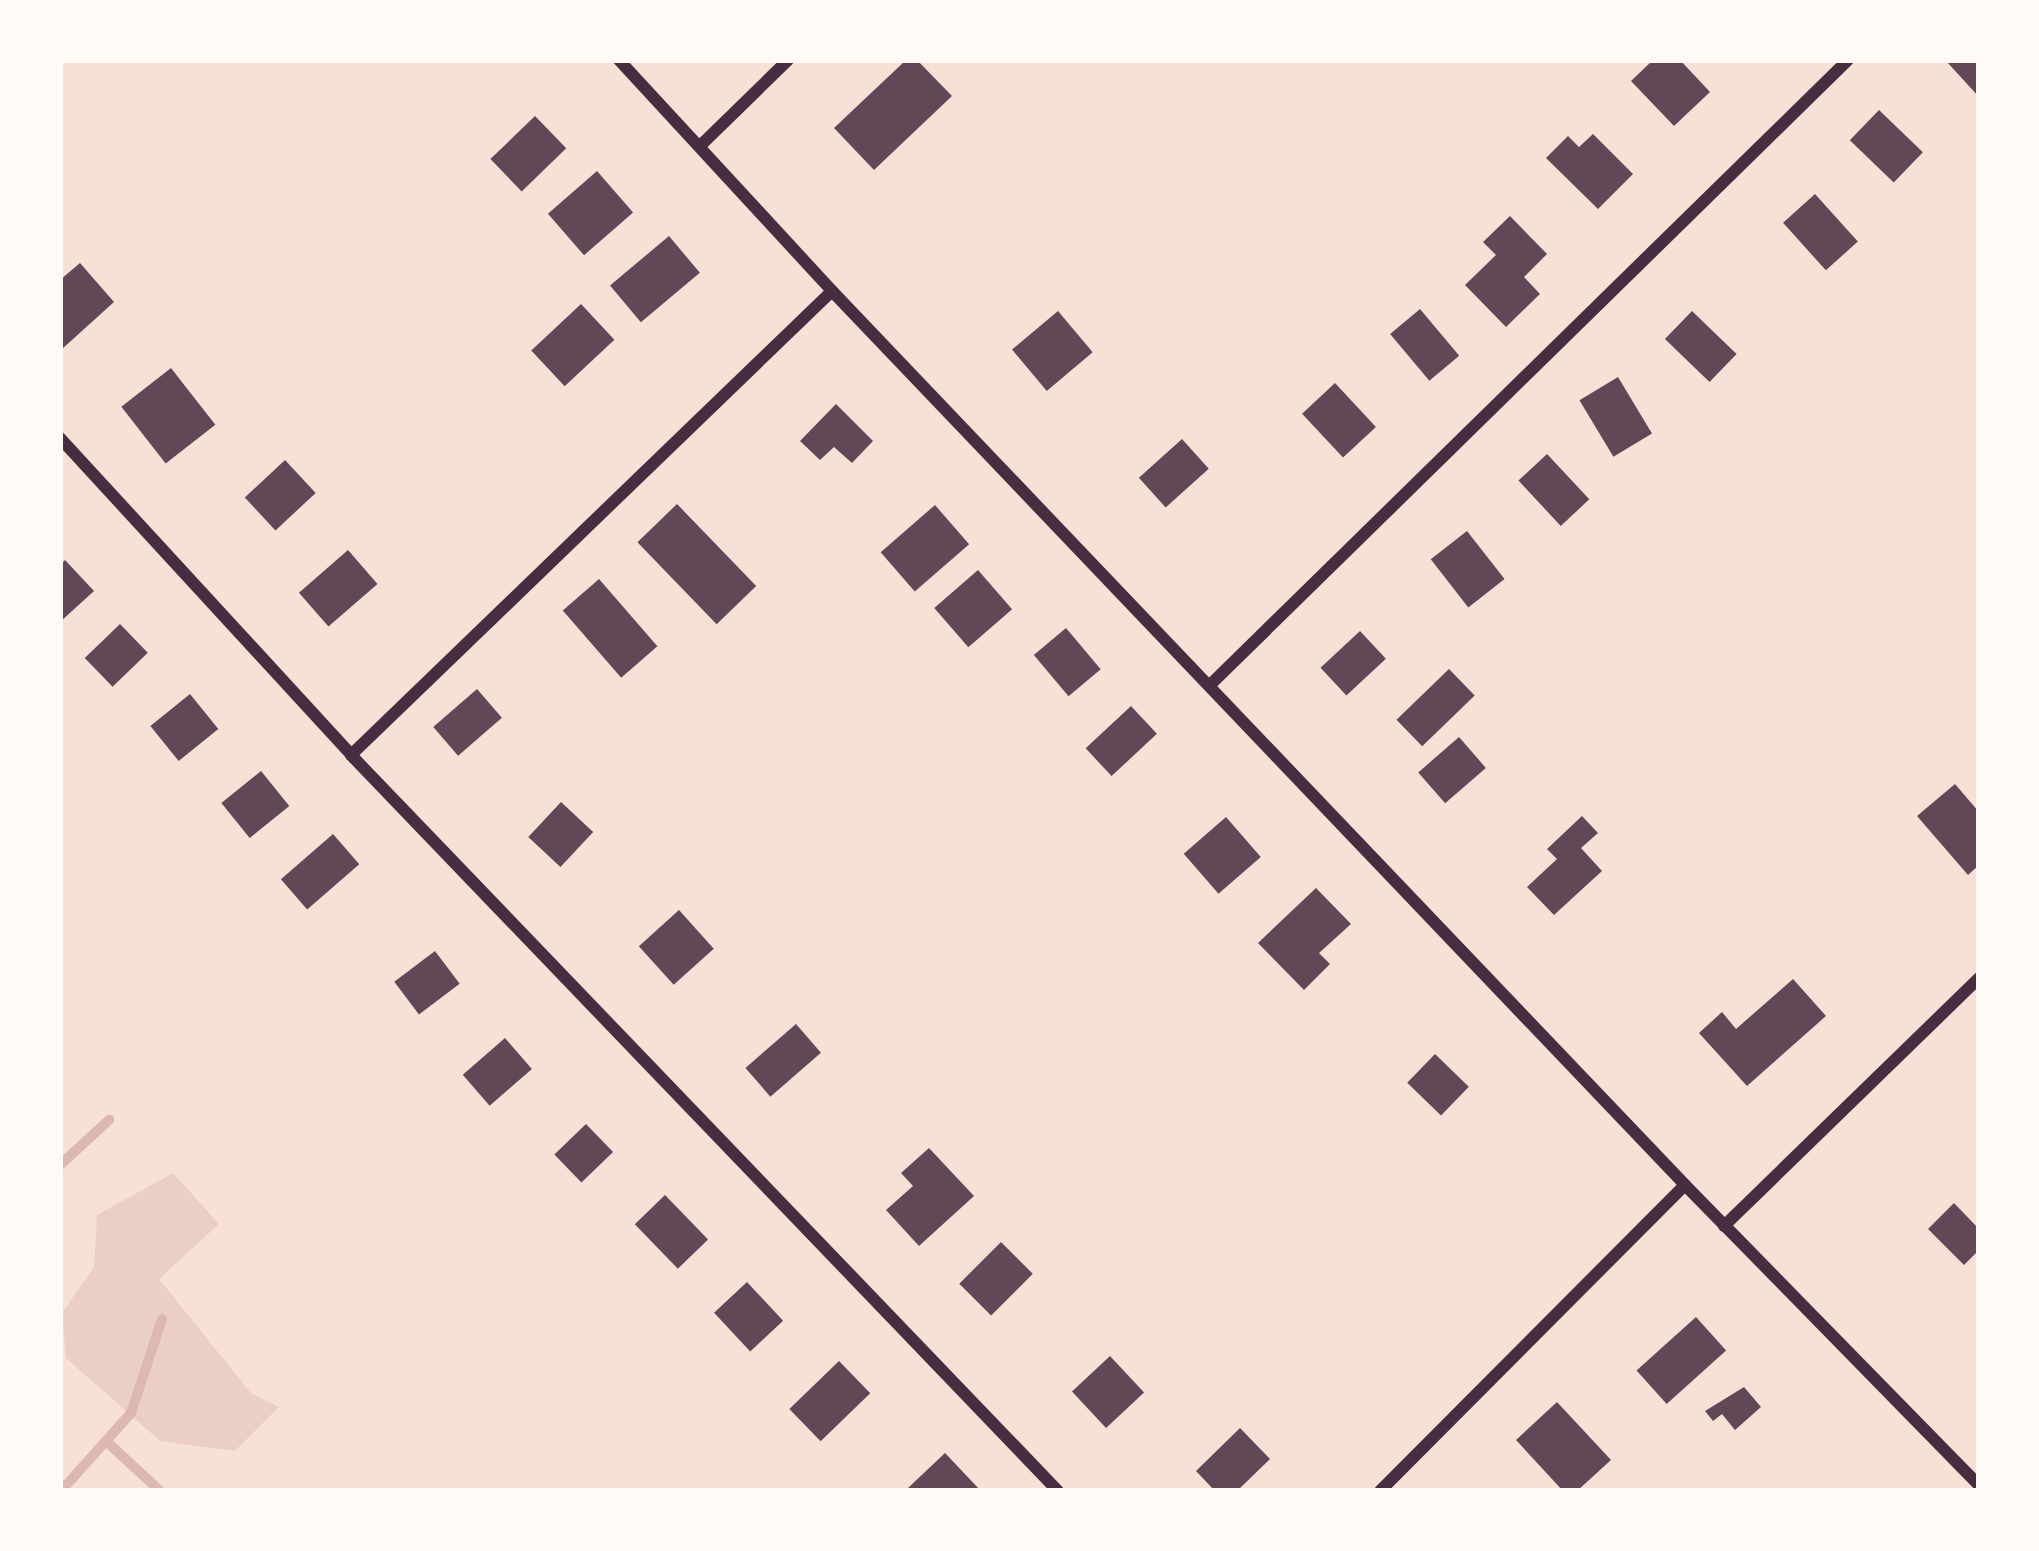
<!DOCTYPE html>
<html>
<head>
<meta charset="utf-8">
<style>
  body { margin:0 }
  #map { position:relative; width:2039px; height:1551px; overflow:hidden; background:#f7e1d7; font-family:"Nunito Sans",sans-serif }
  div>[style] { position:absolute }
  .green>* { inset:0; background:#ebcfc5 }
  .stream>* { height:10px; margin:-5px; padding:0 5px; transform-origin:5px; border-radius:5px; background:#dcb8b0 }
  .building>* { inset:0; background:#644757; transform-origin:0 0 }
  .minor>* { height:12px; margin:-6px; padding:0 6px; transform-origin:6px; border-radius:6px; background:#4a2c40 }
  span { translate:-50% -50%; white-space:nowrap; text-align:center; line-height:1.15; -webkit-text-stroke:10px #fffaf5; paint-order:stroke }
  .frame { position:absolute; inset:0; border:63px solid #fffaf5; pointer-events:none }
</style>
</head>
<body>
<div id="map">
  <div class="green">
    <i style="clip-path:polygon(173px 1173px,219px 1224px,159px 1279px,251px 1393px,279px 1407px,235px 1451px,160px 1441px,66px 1358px,62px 1313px,94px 1267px,97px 1215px)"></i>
  </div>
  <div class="stream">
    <i style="left:60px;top:1165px;width:67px;rotate:-42.6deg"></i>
    <i style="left:106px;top:1441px;width:74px;rotate:42.8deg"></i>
    <i style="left:61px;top:1491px;width:105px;rotate:-48.1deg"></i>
    <i style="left:131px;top:1413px;width:99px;rotate:-71.7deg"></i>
  </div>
  <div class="building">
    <i style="clip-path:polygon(906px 60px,917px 60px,952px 96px,874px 170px,834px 128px)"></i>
    <i style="clip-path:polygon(1653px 60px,1680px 60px,1710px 92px,1674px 126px,1631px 81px)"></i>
    <i style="clip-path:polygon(1949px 60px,1979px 60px,1979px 97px,1947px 62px)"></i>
    <i style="left:1879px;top:110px;width:61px;height:42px;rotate:44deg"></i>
    <i style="left:535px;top:116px;width:45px;height:62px;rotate:46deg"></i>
    <i style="clip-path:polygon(1593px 134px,1633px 174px,1598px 209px,1546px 158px,1568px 136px,1579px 147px)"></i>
    <i style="left:597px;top:171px;width:55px;height:65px;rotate:49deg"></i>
    <i style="left:1815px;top:194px;width:64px;height:43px;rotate:48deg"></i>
    <i style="clip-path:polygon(1510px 216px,1547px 254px,1524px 277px,1540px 294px,1506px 327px,1465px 285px,1496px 255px,1483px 242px)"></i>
    <i style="left:669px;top:236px;width:48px;height:77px;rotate:50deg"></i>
    <i style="clip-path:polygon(80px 263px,114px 302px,62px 349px,60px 280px)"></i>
    <i style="left:581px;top:304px;width:49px;height:68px;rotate:47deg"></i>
    <i style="left:1420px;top:309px;width:61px;height:39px;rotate:50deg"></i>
    <i style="left:1058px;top:311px;width:54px;height:60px;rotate:50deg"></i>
    <i style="left:1692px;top:311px;width:62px;height:39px;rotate:44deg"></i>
    <i style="left:171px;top:368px;width:72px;height:63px;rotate:52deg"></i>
    <i style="left:1618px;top:377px;width:66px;height:45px;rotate:59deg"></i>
    <i style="left:1335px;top:383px;width:60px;height:45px;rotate:47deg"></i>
    <i style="clip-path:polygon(836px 404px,873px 441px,852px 463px,834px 447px,820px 460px,800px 441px)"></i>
    <i style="left:1182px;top:439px;width:40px;height:58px;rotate:48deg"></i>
    <i style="left:1547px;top:454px;width:62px;height:39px;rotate:47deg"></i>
    <i style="left:285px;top:460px;width:45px;height:55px;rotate:47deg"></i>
    <i style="left:677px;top:504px;width:114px;height:55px;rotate:46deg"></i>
    <i style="left:935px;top:505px;width:52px;height:72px;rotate:49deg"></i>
    <i style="left:1467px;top:531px;width:61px;height:46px;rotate:52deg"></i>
    <i style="left:348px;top:550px;width:45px;height:65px;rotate:49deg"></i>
    <i style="clip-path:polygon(65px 560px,94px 591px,60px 622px,60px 565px)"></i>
    <i style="left:978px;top:570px;width:52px;height:58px;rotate:49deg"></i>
    <i style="left:599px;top:579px;width:89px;height:48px;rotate:49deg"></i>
    <i style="left:120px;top:624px;width:40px;height:49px;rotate:46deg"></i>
    <i style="left:1066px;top:628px;width:54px;height:42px;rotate:50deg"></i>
    <i style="left:1360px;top:631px;width:38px;height:54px;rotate:47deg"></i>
    <i style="left:1449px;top:669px;width:37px;height:73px;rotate:46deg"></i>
    <i style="left:477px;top:689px;width:38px;height:58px;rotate:49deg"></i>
    <i style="left:190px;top:694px;width:45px;height:51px;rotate:51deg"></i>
    <i style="left:1131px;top:706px;width:38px;height:62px;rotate:47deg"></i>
    <i style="left:1459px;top:737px;width:41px;height:54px;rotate:49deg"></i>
    <i style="left:261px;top:771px;width:45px;height:51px;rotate:51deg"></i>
    <i style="clip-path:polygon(1955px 784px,1979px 812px,1979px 865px,1968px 875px,1917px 816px)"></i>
    <i style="left:561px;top:802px;width:44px;height:48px;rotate:43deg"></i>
    <i style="clip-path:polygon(1582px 816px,1598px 833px,1581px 848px,1602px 871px,1554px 915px,1527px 887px,1557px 859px,1547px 849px)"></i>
    <i style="left:1226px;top:817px;width:53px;height:56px;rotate:49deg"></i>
    <i style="left:333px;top:834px;width:40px;height:69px;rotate:49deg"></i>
    <i style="clip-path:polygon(1316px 888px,1351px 924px,1319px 953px,1330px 964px,1304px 990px,1258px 943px)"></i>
    <i style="left:679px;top:910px;width:52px;height:54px;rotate:48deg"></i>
    <i style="left:435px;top:951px;width:41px;height:51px;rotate:53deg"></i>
    <i style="clip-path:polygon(1793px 979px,1826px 1016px,1747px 1086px,1699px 1033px,1722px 1012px,1736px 1029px)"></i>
    <i style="left:796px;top:1024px;width:38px;height:67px;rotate:49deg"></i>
    <i style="left:505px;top:1038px;width:41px;height:56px;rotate:49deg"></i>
    <i style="left:1435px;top:1054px;width:47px;height:40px;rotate:44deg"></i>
    <i style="left:586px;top:1124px;width:39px;height:44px;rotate:46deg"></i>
    <i style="clip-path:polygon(929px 1148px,974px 1196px,919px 1246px,886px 1210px,913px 1186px,901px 1173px)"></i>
    <i style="left:665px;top:1195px;width:62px;height:42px;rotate:46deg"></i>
    <i style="clip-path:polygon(1954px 1203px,1979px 1229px,1979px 1250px,1964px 1265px,1928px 1229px)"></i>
    <i style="left:1001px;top:1242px;width:45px;height:59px;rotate:45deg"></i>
    <i style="left:747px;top:1282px;width:53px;height:45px;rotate:47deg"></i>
    <i style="left:1696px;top:1317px;width:45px;height:80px;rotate:48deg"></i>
    <i style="left:1110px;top:1356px;width:50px;height:52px;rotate:47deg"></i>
    <i style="left:839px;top:1361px;width:45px;height:69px;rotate:46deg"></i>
    <i style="clip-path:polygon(1744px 1387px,1761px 1407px,1735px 1430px,1722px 1414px,1713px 1421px,1705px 1411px)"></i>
    <i style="clip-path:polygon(1557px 1402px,1611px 1460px,1577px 1491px,1563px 1491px,1516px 1440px)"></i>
    <i style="clip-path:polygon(1240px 1428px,1270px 1459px,1237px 1491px,1215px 1491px,1196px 1471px)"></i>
    <i style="clip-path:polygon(945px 1453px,981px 1491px,908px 1488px)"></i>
  </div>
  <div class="minor">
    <i style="left:619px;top:60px;width:314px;rotate:47.3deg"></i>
    <i style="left:832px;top:291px;width:1236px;rotate:46.34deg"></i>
    <i style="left:1685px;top:1185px;width:420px;rotate:45.6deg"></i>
    <i style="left:701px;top:145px;width:122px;rotate:-44.3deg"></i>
    <i style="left:60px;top:438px;width:430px;rotate:47.4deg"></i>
    <i style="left:351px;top:755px;width:1021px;rotate:46.15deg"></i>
    <i style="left:1211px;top:684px;width:892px;rotate:-44.41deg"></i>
    <i style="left:351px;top:755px;width:668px;rotate:-43.97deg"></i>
    <i style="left:1724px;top:1226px;width:356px;rotate:-44.2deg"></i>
    <i style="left:1380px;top:1491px;width:432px;rotate:-45.1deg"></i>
  </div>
  <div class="frame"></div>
</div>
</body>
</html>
